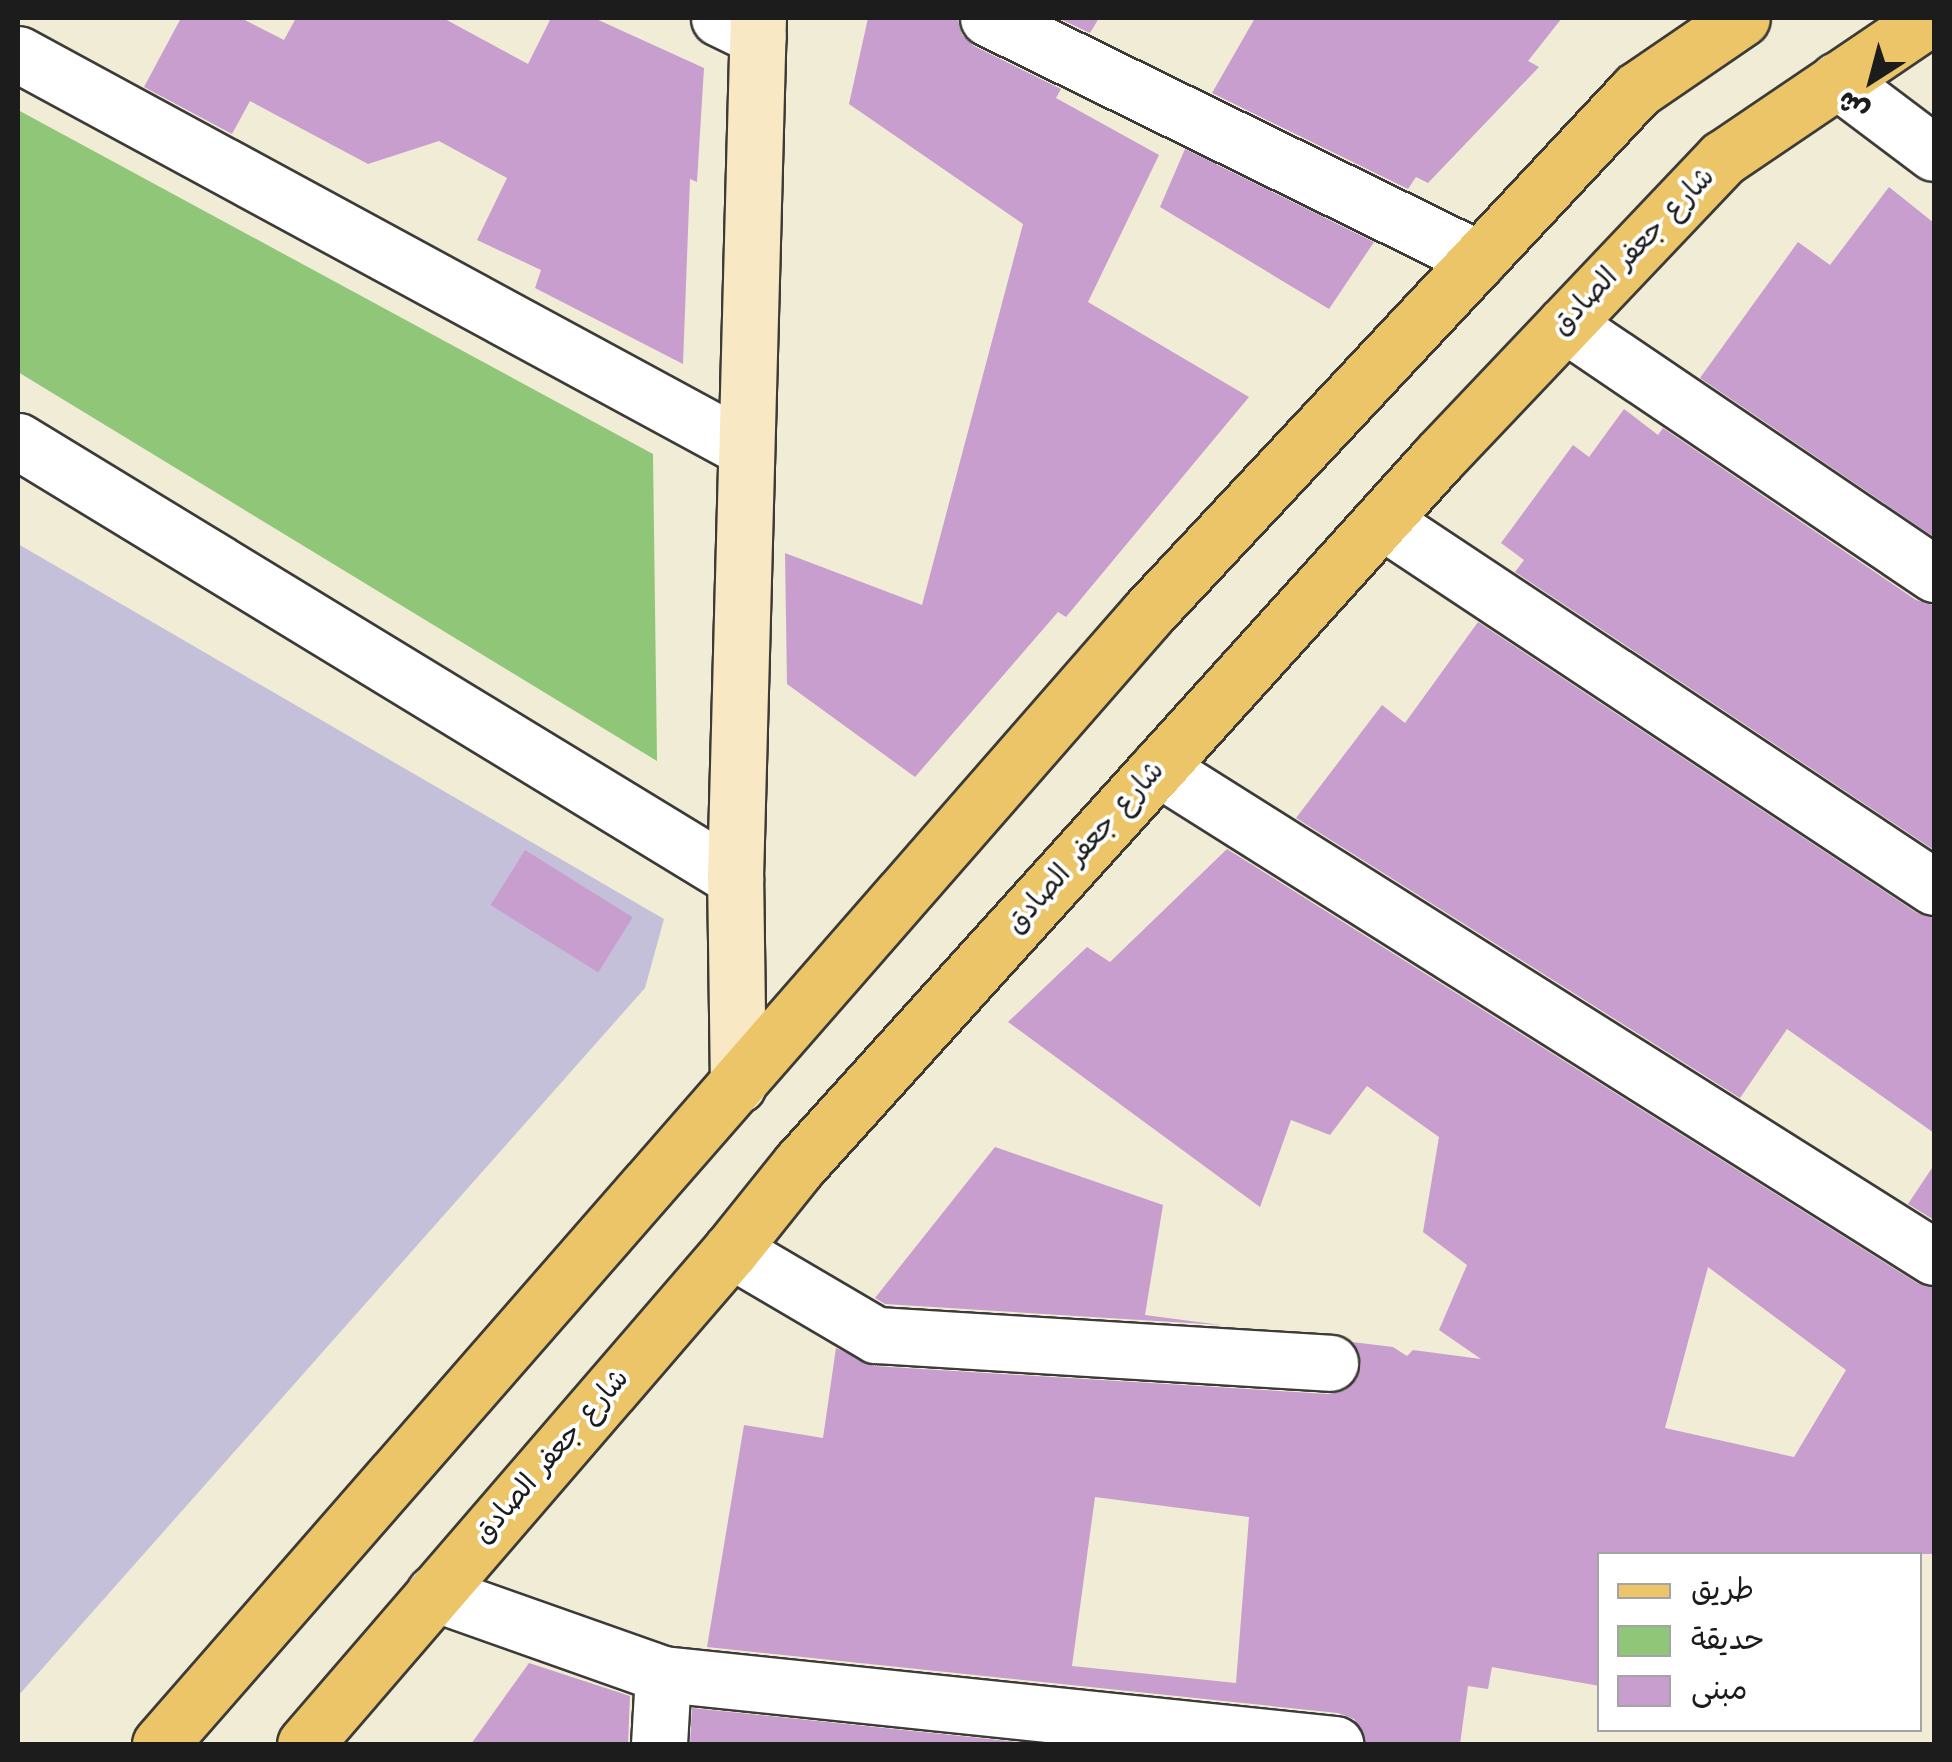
<!DOCTYPE html>
<html>
<head>
<meta charset="utf-8">
<style>
  body { margin:0 }
  #map { position:relative; width:1952px; height:1762px; overflow:hidden; background:#f0ecd6; font-family:Kalam,"Playpen Sans Arabic",sans-serif }
  div>[style] { position:absolute }
  .industrial>* { inset:0; background:#c5c0da }
  .green>* { inset:0; background:#8fc678 }
  .building>* { inset:0; background:#c89ecf; transform-origin:0 0 }
  .roads { filter:drop-shadow(2px 0 #3c3b38) drop-shadow(-2px 0 #3c3b38) drop-shadow(0 2px #3c3b38) drop-shadow(0 -2px #3c3b38) }
  .street>* { height:55px; margin:-27.5px; padding:0 27.5px; transform-origin:27.5px; border-radius:27.5px; background:#fff }
  .secondary>* { height:55px; margin:-27.5px; padding:0 27.5px; transform-origin:27.5px; border-radius:27.5px; background:#f8e8c3 }
  .primary>* { height:55px; margin:-27.5px; padding:0 27.5px; transform-origin:27.5px; border-radius:27.5px; background:#edc569 }
  span { translate:-50% -50%; white-space:nowrap; text-align:center; line-height:1.15; -webkit-text-stroke:8px #fff; paint-order:stroke }
  .street-label { font-size:28px; color:#1c1c1c }
  .frame { position:absolute; inset:0; border:20px solid #1c1c1c; pointer-events:none }
  .legend { position:absolute; left:1597px; top:1552px; width:325px; height:180px; box-sizing:border-box; background:#fff; border:2px solid #a4a4a4; margin:0; padding:12px 18px; list-style:none; font-size:30px; color:#1c1c1c }
  .legend li { display:flex; align-items:center; gap:20px; height:50px }
  .legend b { width:50px; border:2px solid #a4a4a4 }
  .north { position:absolute; left:1822px; top:30px; width:100px; height:100px; -webkit-text-stroke:8px #fff; paint-order:stroke; rotate:216deg; font-size:28px; font-weight:700; line-height:40px; text-align:center; color:#1c1c1c }
  .north::after { content:''; display:block; margin:auto; width:35px; height:45px; background:#1c1c1c; clip-path:polygon(50% 0,100% 100%,50% 72%,0 100%) }
</style>
</head>
<body>
<div id="map">
  <div class="industrial">
    <i style="clip-path:polygon(18px 544px,664px 919px,645px 988px,18px 1696px)"></i>
  </div>
  <div class="green">
    <i style="clip-path:polygon(18px 110px,653px 454px,657px 761px,18px 372px)"></i>
  </div>
  <div class="building">
    <i style="clip-path:polygon(181px 18px,241px 18px,284px 40px,296px 18px,443px 18px,528px 64px,551px 18px,594px 18px,704px 68px,697px 182px,690px 179px,683px 364px,535px 288px,541px 270px,477px 240px,507px 178px,439px 141px,368px 164px,250px 101px,232px 134px,144px 87px)"></i>
    <i style="clip-path:polygon(868px 18px,957px 18px,962px 35px,974px 46px,1061px 89px,1056px 98px,1159px 155px,1088px 302px,1249px 397px,1066px 617px,1058px 612px,915px 777px,787px 684px,785px 553px,922px 605px,1023px 224px,849px 104px)"></i>
    <i style="clip-path:polygon(1058px 18px,1099px 18px,1090px 33px)"></i>
    <i style="clip-path:polygon(1255px 18px,1562px 18px,1528px 61px,1539px 67px,1428px 183px,1416px 177px,1408px 189px,1212px 93px)"></i>
    <i style="clip-path:polygon(1185px 149px,1374px 242px,1329px 309px,1160px 207px)"></i>
    <i style="clip-path:polygon(1889px 187px,1934px 223px,1934px 537px,1700px 378px,1798px 242px,1830px 265px)"></i>
    <i style="clip-path:polygon(1624px 409px,1658px 435px,1663px 428px,1916px 600px,1934px 605px,1934px 850px,1515px 572px,1524px 560px,1501px 543px,1573px 445px,1589px 457px)"></i>
    <i style="clip-path:polygon(1478px 622px,1917px 913px,1934px 918px,1934px 1133px,1787px 1029px,1740px 1098px,1296px 818px,1382px 705px,1405px 723px)"></i>
    <i style="clip-path:polygon(evenodd,1227px 849px,1917px 1283px,1934px 1288px,1934px 1554px,1600px 1554px,1600px 1686px,1492px 1667px,1488px 1689px,1468px 1686px,1460px 1744px,1366px 1744px,1354px 1719px,1338px 1713px,707px 1647px,744px 1425px,823px 1438px,836px 1348px,874px 1366px,1328px 1394px,1345px 1390px,1356px 1379px,1361px 1364px,1352px 1342px,1393px 1347px,1407px 1356px,1413px 1350px,1481px 1359px,1439px 1330px,1467px 1265px,1423px 1232px,1439px 1137px,1367px 1086px,1330px 1135px,1291px 1120px,1260px 1207px,1008px 1022px,1087px 947px,1110px 962px,1227px 849px,1708px 1267px,1846px 1370px,1794px 1457px,1665px 1428px,1708px 1267px,1227px 849px,1095px 1497px,1249px 1517px,1236px 1683px,1072px 1666px,1095px 1497px)"></i>
    <i style="left:525px;top:850px;width:127px;height:65px;rotate:32deg"></i>
    <i style="clip-path:polygon(995px 1147px,1163px 1205px,1145px 1315px,1221px 1325px,885px 1304px,875px 1298px)"></i>
    <i style="clip-path:polygon(1934px 1165px,1934px 1220px,1908px 1204px)"></i>
    <i style="clip-path:polygon(529px 1663px,630px 1696px,628px 1744px,471px 1744px)"></i>
    <i style="clip-path:polygon(692px 1708px,1038px 1744px,690px 1744px)"></i>
  </div>
  <div class="roads">
    <div class="street">
      <i style="left:719px;top:18px;width:43px;rotate:26deg"></i>
      <i style="left:988px;top:18px;width:547px;rotate:26.14deg"></i>
      <i style="left:18px;top:54px;width:828px;rotate:28.48deg"></i>
      <i style="left:1837px;top:80px;width:121px;rotate:37deg"></i>
      <i style="left:1565px;top:324px;width:446px;rotate:34.1deg"></i>
      <i style="left:18px;top:441px;width:840px;rotate:31.36deg"></i>
      <i style="left:1382px;top:521px;width:662px;rotate:33.55deg"></i>
      <i style="left:1158px;top:768px;width:917px;rotate:32.22deg"></i>
      <i style="left:731px;top:1250px;width:168px;rotate:30.4deg"></i>
      <i style="left:876px;top:1335px;width:455px;rotate:3.5deg"></i>
      <i style="left:434px;top:1593px;width:243px;rotate:19.5deg"></i>
      <i style="left:663px;top:1674px;width:676px;rotate:5.95deg"></i>
      <i style="left:659px;top:1744px;width:70px;rotate:-86.7deg"></i>
    </div>
    <div class="secondary">
      <i style="left:738px;top:1085px;width:207px;rotate:-90.8deg"></i>
      <i style="left:735px;top:878px;width:860px;rotate:-88.47deg"></i>
    </div>
    <div class="primary">
      <i style="left:160px;top:1744px;width:1502px;rotate:-48.86deg"></i>
      <i style="left:1148px;top:613px;width:716px;rotate:-46.92deg"></i>
      <i style="left:1637px;top:90px;width:127px;rotate:-34.4deg"></i>
      <i style="left:305px;top:1744px;width:652px;rotate:-49.23deg"></i>
      <i style="left:731px;top:1250px;width:110px;rotate:-51.3deg"></i>
      <i style="left:800px;top:1164px;width:953px;rotate:-47.89deg"></i>
      <i style="left:1439px;top:457px;width:412px;rotate:-46.5deg"></i>
      <i style="left:1723px;top:158px;width:250px;rotate:-34.1deg"></i>
    </div>
  </div>
  <div class="street-label">
    <span style="left:1634px;top:252px;rotate:-46deg">شارع جعفر الصادق</span>
    <span style="left:1086px;top:848px;rotate:-48deg">شارع جعفر الصادق</span>
    <span style="left:552px;top:1457px;rotate:-49deg">شارع جعفر الصادق</span>
  </div>
  <div class="frame"></div>
  <ul class="legend">
  <li><b style="height:12px;background:#edc569"></b>طريق</li>
  <li><b style="height:28px;background:#8fc678"></b>حديقة</li>
  <li><b style="height:28px;background:#c89ecf"></b>مبنى</li>
  </ul>
  <div class="north">ش</div>
</div>
</body>
</html>
